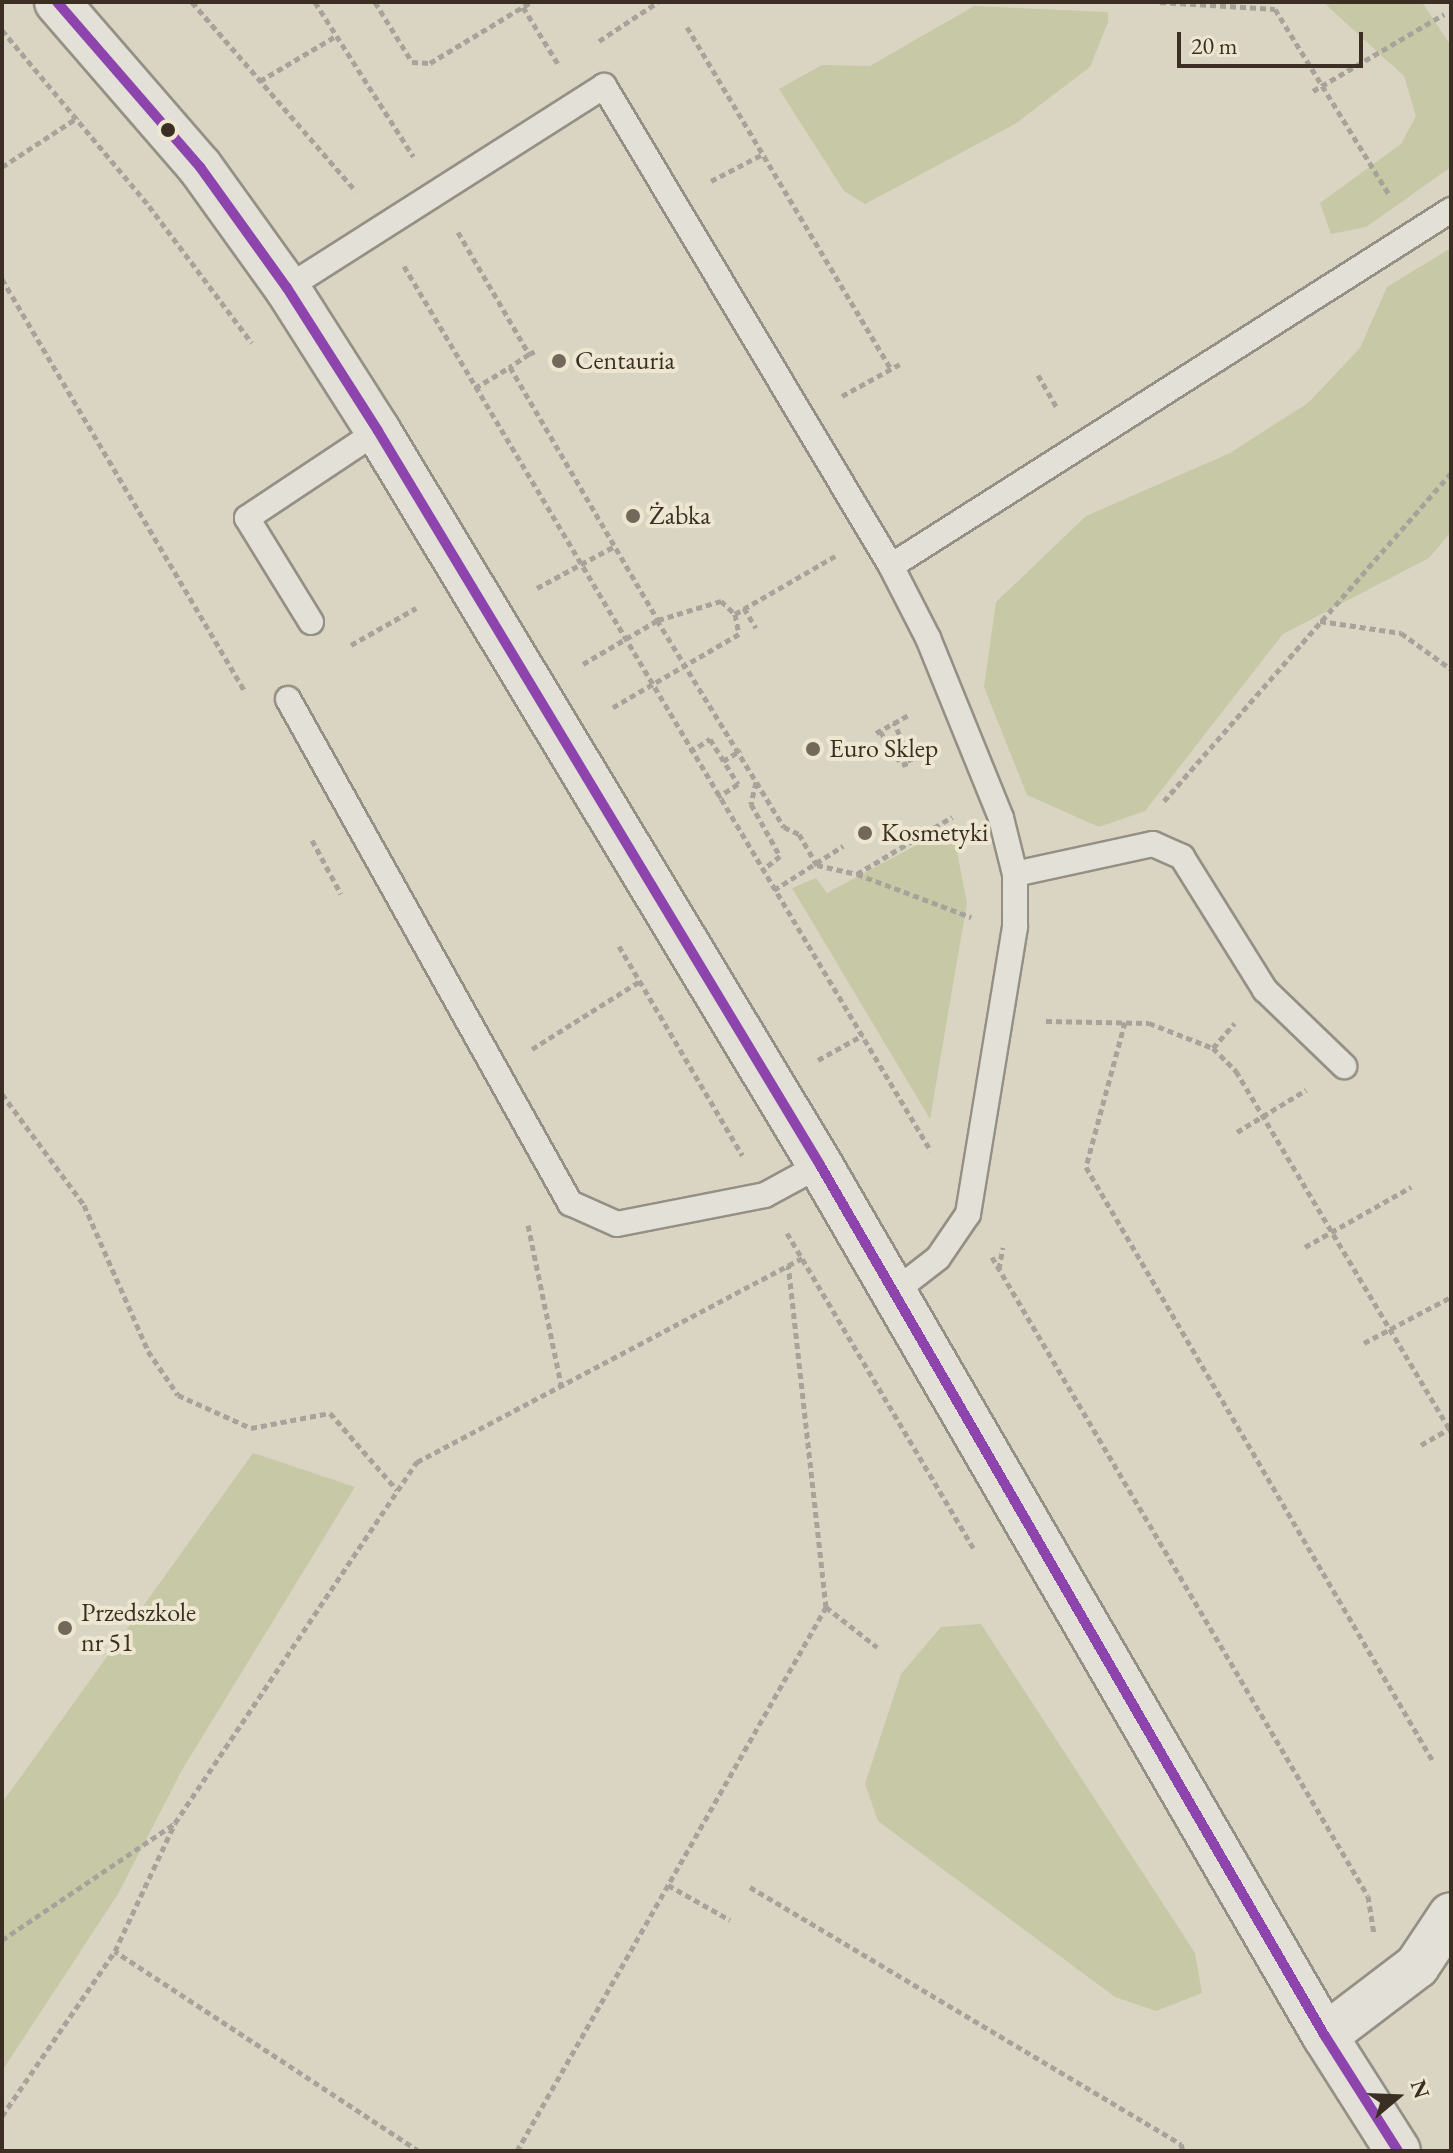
<!DOCTYPE html>
<html>
<head>
<meta charset="utf-8">
<style>
  body { margin:0 }
  #map { position:relative; width:1453px; height:2153px; overflow:hidden; background:#dad5c3; font-family:"EB Garamond",serif }
  div>[style] { position:absolute }
  .green>* { inset:0; background:#c7c8a5 }
  .path>* { height:5px; margin-top:-2.5px; transform-origin:0; background:repeating-linear-gradient(90deg,#a7a39b 0 6px,transparent 0 10px) }
  .roads { filter:drop-shadow(2px 0 #959085) drop-shadow(-2px 0 #959085) drop-shadow(0 2px #959085) drop-shadow(0 -2px #959085) }
  .service>* { height:24px; margin:-12px; padding:0 12px; transform-origin:12px; border-radius:12px; background:#e2e0d7 }
  .minor>* { height:44px; margin:-22px; padding:0 22px; transform-origin:22px; border-radius:22px; background:#e2e0d7 }
  .tertiary>* { height:44px; margin:-22px; padding:0 22px; transform-origin:22px; border-radius:22px; background:#e2e0d7 }
  .bus-1>* { height:10px; margin:-5px; padding:0 5px; transform-origin:5px; border-radius:5px; background:#8e44ad }
  .dots>* { width:22px; height:22px; translate:-50% -50%; box-sizing:border-box; border:4px solid #ede7d2; border-radius:50% }
  span { translate:-50% -50%; white-space:nowrap; text-align:center; line-height:1.15; -webkit-text-stroke:8px #ede7d2; paint-order:stroke }
  .poi-label { font-size:26px; color:#3b2f23 }
  .left { translate:0 -50%; text-align:left }
  .frame { position:absolute; inset:0; border:4px solid #3b2f23; pointer-events:none }
  .north { position:absolute; left:1357px; top:2057px; width:80px; height:80px; -webkit-text-stroke:6px #ede7d2; paint-order:stroke; rotate:71deg; font-size:22px; font-weight:700; line-height:32px; text-align:center; color:#3b2f23 }
  .north::after { content:''; display:block; margin:auto; width:28px; height:36px; background:#3b2f23; clip-path:polygon(50% 0,100% 100%,50% 72%,0 100%) }
  .scale { position:absolute; left:1177px; top:32px; width:186px; height:36px; box-sizing:border-box; border:4px solid #3b2f23; border-top:0; padding-left:10px; font-size:24px; line-height:28px; white-space:nowrap; color:#3b2f23; -webkit-text-stroke:6px #ede7d2; paint-order:stroke }
</style>
</head>
<body>
<div id="map">
  <div class="green">
    <i style="clip-path:polygon(1323px 2px,1422px 2px,1451px 46px,1451px 167px,1366px 227px,1331px 234px,1320px 203px,1401px 144px,1416px 116px,1404px 76px)"></i>
    <i style="clip-path:polygon(974px 6px,1108px 12px,1108px 22px,1090px 67px,1015px 124px,865px 204px,844px 191px,779px 89px,822px 65px,870px 66px)"></i>
    <i style="clip-path:polygon(1451px 248px,1451px 532px,1429px 558px,1283px 634px,1145px 811px,1099px 827px,1027px 795px,984px 687px,996px 602px,1086px 516px,1230px 453px,1308px 403px,1360px 348px,1387px 287px)"></i>
    <i style="clip-path:polygon(952px 826px,967px 903px,930px 1119px,792px 888px,816px 878px,827px 893px)"></i>
    <i style="clip-path:polygon(253px 1453px,355px 1487px,182px 1770px,118px 1894px,2px 2071px,2px 1803px)"></i>
    <i style="clip-path:polygon(981px 1624px,1195px 1953px,1202px 1993px,1156px 2011px,1115px 1997px,878px 1821px,865px 1784px,901px 1674px,941px 1627px)"></i>
  </div>
  <div class="path">
    <i style="left:192px;top:2px;width:250px;rotate:49.1deg"></i>
    <i style="left:315px;top:2px;width:183px;rotate:57.5deg"></i>
    <i style="left:375px;top:2px;width:70px;rotate:58.3deg"></i>
    <i style="left:412px;top:62px;width:18px;rotate:3deg"></i>
    <i style="left:430px;top:63px;width:118px;rotate:-31.1deg"></i>
    <i style="left:1160px;top:2px;width:115px;rotate:3.5deg"></i>
    <i style="left:1275px;top:9px;width:220px;rotate:58.4deg"></i>
    <i style="left:523px;top:7px;width:67px;rotate:58.4deg"></i>
    <i style="left:687px;top:27px;width:396px;rotate:59.2deg"></i>
    <i style="left:2px;top:30px;width:229px;rotate:50.1deg"></i>
    <i style="left:149px;top:206px;width:171px;rotate:53.1deg"></i>
    <i style="left:599px;top:41px;width:71px;rotate:-33.5deg"></i>
    <i style="left:260px;top:81px;width:88px;rotate:-30.6deg"></i>
    <i style="left:1313px;top:91px;width:152px;rotate:-30.4deg"></i>
    <i style="left:2px;top:167px;width:91px;rotate:-33.3deg"></i>
    <i style="left:711px;top:181px;width:59px;rotate:-27.4deg"></i>
    <i style="left:458px;top:232px;width:141px;rotate:59.8deg"></i>
    <i style="left:529px;top:354px;width:23px;rotate:146deg"></i>
    <i style="left:510px;top:367px;width:293px;rotate:59.7deg"></i>
    <i style="left:404px;top:266px;width:1030px;rotate:59.23deg"></i>
    <i style="left:2px;top:279px;width:477px;rotate:59.5deg"></i>
    <i style="left:529px;top:354px;width:10px;rotate:-24deg"></i>
    <i style="left:1038px;top:375px;width:39px;rotate:60deg"></i>
    <i style="left:475px;top:388px;width:41px;rotate:-31deg"></i>
    <i style="left:842px;top:396px;width:66px;rotate:-28.9deg"></i>
    <i style="left:537px;top:588px;width:89px;rotate:-28.3deg"></i>
    <i style="left:744px;top:608px;width:23px;rotate:59deg"></i>
    <i style="left:735px;top:614px;width:116px;rotate:-30.1deg"></i>
    <i style="left:657px;top:620px;width:243px;rotate:58.5deg"></i>
    <i style="left:784px;top:827px;width:17px;rotate:25deg"></i>
    <i style="left:799px;top:834px;width:36px;rotate:60deg"></i>
    <i style="left:817px;top:865px;width:41px;rotate:12.7deg"></i>
    <i style="left:857px;top:874px;width:122px;rotate:20.7deg"></i>
    <i style="left:1320px;top:621px;width:82px;rotate:8.4deg"></i>
    <i style="left:1401px;top:633px;width:62px;rotate:35.8deg"></i>
    <i style="left:351px;top:645px;width:75px;rotate:-29.6deg"></i>
    <i style="left:583px;top:664px;width:87px;rotate:-30.4deg"></i>
    <i style="left:658px;top:620px;width:66px;rotate:-16.8deg"></i>
    <i style="left:721px;top:601px;width:19px;rotate:43deg"></i>
    <i style="left:735px;top:614px;width:20px;rotate:79deg"></i>
    <i style="left:739px;top:634px;width:149px;rotate:149.8deg"></i>
    <i style="left:880px;top:731px;width:40px;rotate:57.1deg"></i>
    <i style="left:902px;top:765px;width:9px;rotate:-18deg"></i>
    <i style="left:911px;top:762px;width:43px;rotate:-113deg"></i>
    <i style="left:876px;top:733px;width:39px;rotate:-29deg"></i>
    <i style="left:690px;top:752px;width:24px;rotate:-33deg"></i>
    <i style="left:710px;top:739px;width:53px;rotate:58.1deg"></i>
    <i style="left:738px;top:784px;width:24px;rotate:147deg"></i>
    <i style="left:723px;top:761px;width:21px;rotate:-31deg"></i>
    <i style="left:756px;top:782px;width:23px;rotate:103deg"></i>
    <i style="left:751px;top:804px;width:60px;rotate:60.9deg"></i>
    <i style="left:780px;top:856px;width:22px;rotate:141deg"></i>
    <i style="left:1164px;top:801px;width:436px;rotate:-48.8deg"></i>
    <i style="left:312px;top:840px;width:61px;rotate:61.8deg"></i>
    <i style="left:857px;top:874px;width:111px;rotate:-31deg"></i>
    <i style="left:774px;top:890px;width:82px;rotate:-32.5deg"></i>
    <i style="left:619px;top:946px;width:243px;rotate:59.5deg"></i>
    <i style="left:1046px;top:1021px;width:103px;rotate:1.1deg"></i>
    <i style="left:1149px;top:1023px;width:69px;rotate:21.3deg"></i>
    <i style="left:1213px;top:1048px;width:33px;rotate:45deg"></i>
    <i style="left:1236px;top:1071px;width:420px;rotate:59.2deg"></i>
    <i style="left:1125px;top:1022px;width:150px;rotate:105.1deg"></i>
    <i style="left:1086px;top:1167px;width:690px;rotate:59.72deg"></i>
    <i style="left:1213px;top:1048px;width:33px;rotate:-49deg"></i>
    <i style="left:532px;top:1049px;width:128px;rotate:-32.2deg"></i>
    <i style="left:818px;top:1060px;width:51px;rotate:-29.1deg"></i>
    <i style="left:2px;top:1094px;width:138px;rotate:53.5deg"></i>
    <i style="left:84px;top:1205px;width:159px;rotate:66.3deg"></i>
    <i style="left:148px;top:1351px;width:53px;rotate:55.7deg"></i>
    <i style="left:178px;top:1395px;width:80px;rotate:24.3deg"></i>
    <i style="left:251px;top:1428px;width:80px;rotate:-10.8deg"></i>
    <i style="left:330px;top:1413px;width:102px;rotate:49deg"></i>
    <i style="left:1237px;top:1132px;width:81px;rotate:-31.3deg"></i>
    <i style="left:528px;top:1225px;width:163px;rotate:78.3deg"></i>
    <i style="left:787px;top:1233px;width:366px;rotate:59.4deg"></i>
    <i style="left:1305px;top:1247px;width:122px;rotate:-29.5deg"></i>
    <i style="left:992px;top:1257px;width:741px;rotate:59.53deg"></i>
    <i style="left:1368px;top:1896px;width:36px;rotate:81deg"></i>
    <i style="left:999px;top:1269px;width:22px;rotate:-80deg"></i>
    <i style="left:1364px;top:1343px;width:98px;rotate:-27.9deg"></i>
    <i style="left:1421px;top:1445px;width:34px;rotate:-30deg"></i>
    <i style="left:826px;top:1607px;width:65px;rotate:38.1deg"></i>
    <i style="left:668px;top:1885px;width:71px;rotate:29.4deg"></i>
    <i style="left:750px;top:1887px;width:502px;rotate:30.81deg"></i>
    <i style="left:1181px;top:2144px;width:7px;rotate:74deg"></i>
    <i style="left:2px;top:1940px;width:207px;rotate:-34deg"></i>
    <i style="left:2px;top:2116px;width:200px;rotate:-55.6deg"></i>
    <i style="left:419px;top:2151px;width:364px;rotate:-146.7deg"></i>
    <i style="left:115px;top:1951px;width:141px;rotate:-64.9deg"></i>
    <i style="left:175px;top:1823px;width:435px;rotate:-56.2deg"></i>
    <i style="left:417px;top:1462px;width:436px;rotate:-27.9deg"></i>
    <i style="left:517px;top:2151px;width:626px;rotate:-60.4deg"></i>
    <i style="left:826px;top:1607px;width:344px;rotate:-96.3deg"></i>
  </div>
  <div class="roads">
    <div class="service">
      <i style="left:287px;top:288px;width:376px;rotate:-32.5deg"></i>
      <i style="left:604px;top:86px;width:559px;rotate:59.12deg"></i>
      <i style="left:891px;top:566px;width:81px;rotate:62.8deg"></i>
      <i style="left:928px;top:638px;width:194px;rotate:67.9deg"></i>
      <i style="left:1001px;top:818px;width:58px;rotate:76deg"></i>
      <i style="left:1015px;top:874px;width:53px;rotate:90deg"></i>
      <i style="left:1015px;top:927px;width:291px;rotate:99.3deg"></i>
      <i style="left:968px;top:1214px;width:53px;rotate:124.3deg"></i>
      <i style="left:938px;top:1258px;width:56px;rotate:142.3deg"></i>
      <i style="left:891px;top:566px;width:664px;rotate:-32.44deg"></i>
      <i style="left:311px;top:622px;width:122px;rotate:-121.6deg"></i>
      <i style="left:247px;top:518px;width:157px;rotate:-33.6deg"></i>
      <i style="left:288px;top:699px;width:578px;rotate:60.77deg"></i>
      <i style="left:570px;top:1203px;width:51px;rotate:24.1deg"></i>
      <i style="left:617px;top:1224px;width:151px;rotate:-11.1deg"></i>
      <i style="left:765px;top:1195px;width:63px;rotate:-28.6deg"></i>
      <i style="left:1015px;top:874px;width:141px;rotate:-12.3deg"></i>
      <i style="left:1153px;top:844px;width:32px;rotate:24deg"></i>
      <i style="left:1182px;top:857px;width:157px;rotate:58deg"></i>
      <i style="left:1265px;top:990px;width:110px;rotate:43.9deg"></i>
    </div>
    <div class="minor">
      <i style="left:1325px;top:2036px;width:116px;rotate:-37.3deg"></i>
      <i style="left:1417px;top:1966px;width:61px;rotate:-56.3deg"></i>
    </div>
    <div class="tertiary">
      <i style="left:57px;top:2px;width:218px;rotate:49.1deg"></i>
      <i style="left:200px;top:167px;width:149px;rotate:54.3deg"></i>
      <i style="left:287px;top:288px;width:169px;rotate:57.5deg"></i>
      <i style="left:378px;top:431px;width:857px;rotate:58.94deg"></i>
      <i style="left:820px;top:1165px;width:1007px;rotate:59.9deg"></i>
      <i style="left:1325px;top:2036px;width:136px;rotate:57.6deg"></i>
    </div>
  </div>
  <div class="bus-1">
    <i style="left:57px;top:2px;width:218px;rotate:49.1deg"></i>
    <i style="left:200px;top:167px;width:149px;rotate:54.3deg"></i>
    <i style="left:287px;top:288px;width:169px;rotate:57.5deg"></i>
    <i style="left:378px;top:431px;width:857px;rotate:58.94deg"></i>
    <i style="left:820px;top:1165px;width:1007px;rotate:59.9deg"></i>
    <i style="left:1325px;top:2036px;width:136px;rotate:57.6deg"></i>
  </div>
  <div class="dots">
    <i style="left:168px;top:130px;background:#3b2f23"></i>
    <i style="left:559px;top:361px;background:#73695b"></i>
    <i style="left:633px;top:516px;background:#73695b"></i>
    <i style="left:813px;top:749px;background:#73695b"></i>
    <i style="left:865px;top:833px;background:#73695b"></i>
    <i style="left:65px;top:1628px;background:#73695b"></i>
  </div>
  <div class="poi-label">
    <span class="left" style="left:575px;top:361px">Centauria</span>
    <span class="left" style="left:649px;top:516px">Żabka</span>
    <span class="left" style="left:829px;top:749px">Euro Sklep</span>
    <span class="left" style="left:881px;top:833px">Kosmetyki</span>
    <span class="left" style="left:81px;top:1628px">Przedszkole<br>nr 51</span>
  </div>
  <div class="frame"></div>
  <div class="north">N</div>
  <div class="scale">20 m</div>
</div>
</body>
</html>
